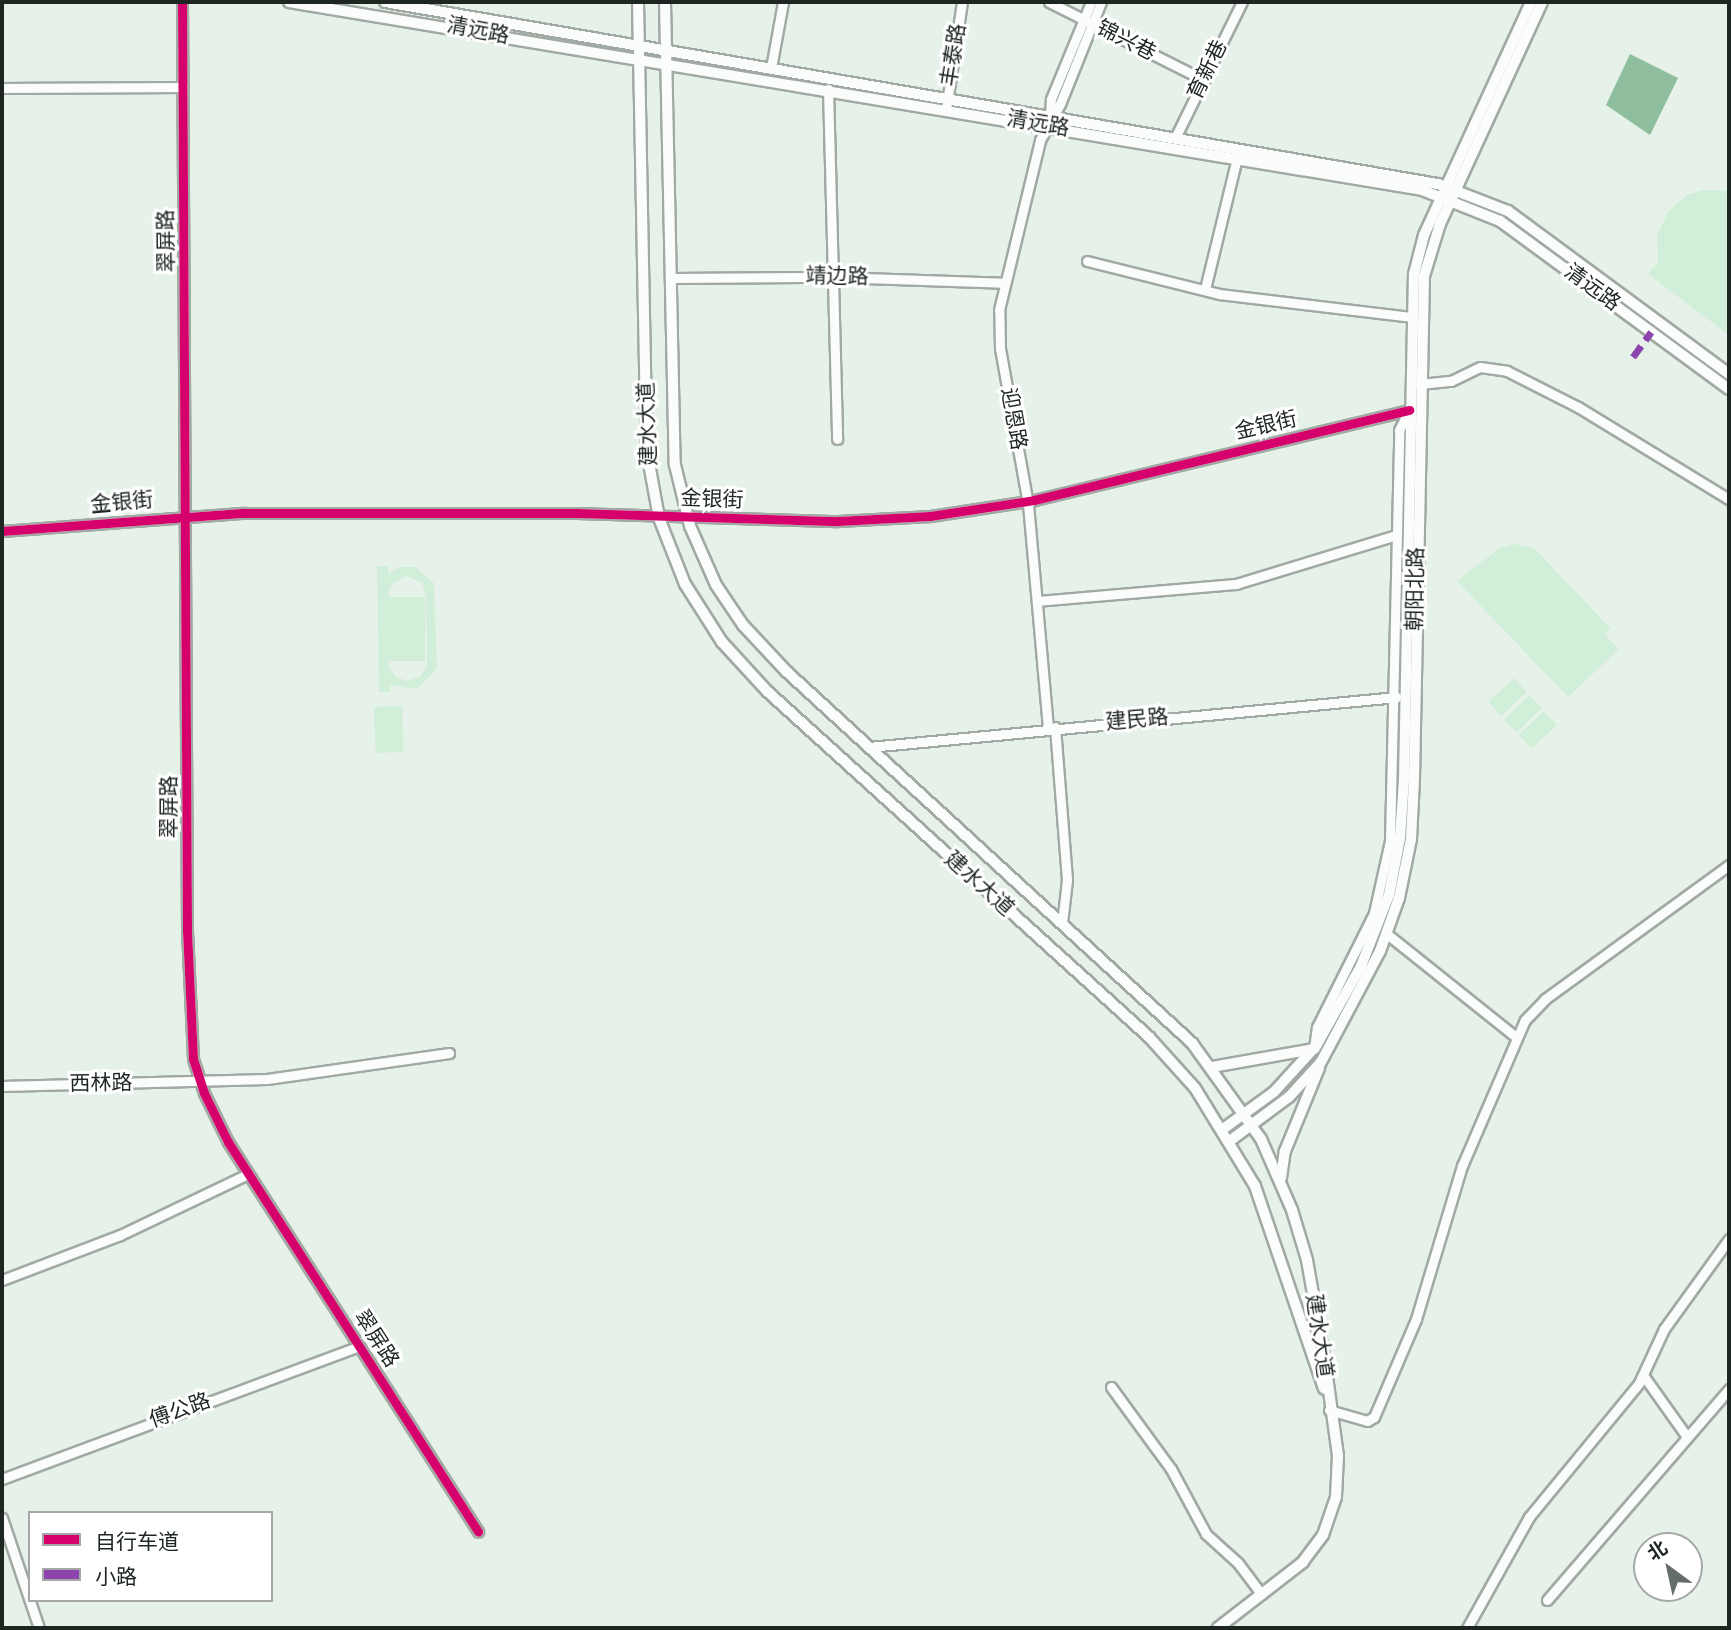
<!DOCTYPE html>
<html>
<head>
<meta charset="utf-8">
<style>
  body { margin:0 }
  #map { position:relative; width:1731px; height:1630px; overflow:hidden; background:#e6f2e9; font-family:"Varela Round","Noto Sans SC",sans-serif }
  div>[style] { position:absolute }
  .green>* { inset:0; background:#d1eed9; transform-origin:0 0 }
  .water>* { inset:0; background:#8ebe9d }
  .roads { filter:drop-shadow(2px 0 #a1a9a3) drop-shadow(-2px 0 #a1a9a3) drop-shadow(0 2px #a1a9a3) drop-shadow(0 -2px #a1a9a3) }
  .minor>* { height:9px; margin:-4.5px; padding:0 4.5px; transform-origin:4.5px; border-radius:4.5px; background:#fbfdfc }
  .major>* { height:10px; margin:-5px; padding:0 5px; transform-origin:5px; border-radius:5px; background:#fbfdfc }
  .quiet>* { height:7px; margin-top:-3.5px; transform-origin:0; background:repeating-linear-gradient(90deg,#8e44ad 0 14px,transparent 0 21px) }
  .cycleway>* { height:9px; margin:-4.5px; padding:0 4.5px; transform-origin:4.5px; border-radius:4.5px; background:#d6006c }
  span { translate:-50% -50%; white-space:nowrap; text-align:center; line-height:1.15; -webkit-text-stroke:6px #fff; paint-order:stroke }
  .street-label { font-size:21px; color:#1e2621 }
  .frame { position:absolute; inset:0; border:4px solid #1e2621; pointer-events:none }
  .legend { position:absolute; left:28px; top:1511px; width:245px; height:91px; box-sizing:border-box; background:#fff; border:2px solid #a5a8a6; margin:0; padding:9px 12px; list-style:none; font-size:21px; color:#1e2621 }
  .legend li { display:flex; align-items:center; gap:14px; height:35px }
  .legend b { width:35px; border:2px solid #a5a8a6 }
  .north { position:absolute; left:1633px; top:1532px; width:70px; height:70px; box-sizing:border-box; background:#fff; border:2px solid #a5a8a6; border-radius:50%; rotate:327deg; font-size:19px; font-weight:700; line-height:28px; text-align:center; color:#1e2621 }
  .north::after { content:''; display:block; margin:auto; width:24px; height:32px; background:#646d67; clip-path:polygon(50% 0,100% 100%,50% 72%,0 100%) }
</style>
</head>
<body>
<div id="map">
  <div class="green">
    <i style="clip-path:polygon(1703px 190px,1729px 191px,1729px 335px,1648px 274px,1658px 262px,1657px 236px,1668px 212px,1687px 195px)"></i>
    <i style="clip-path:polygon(1514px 544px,1534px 548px,1610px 628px,1605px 635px,1619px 649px,1568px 697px,1457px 581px,1500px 548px)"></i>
    <i style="clip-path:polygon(evenodd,377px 566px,388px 566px,388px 574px,400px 567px,415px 567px,434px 583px,437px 668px,417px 689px,390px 685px,390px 692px,379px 692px,377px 566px,406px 576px,422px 583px,426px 595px,427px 665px,421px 676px,408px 681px,396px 677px,389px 666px,389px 591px,393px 583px,406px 576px)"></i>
    <i style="left:389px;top:597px;width:36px;height:64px"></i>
    <i style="left:1514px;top:678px;width:19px;height:35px;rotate:47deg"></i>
    <i style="left:1529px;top:695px;width:18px;height:35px;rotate:45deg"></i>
    <i style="left:402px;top:706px;width:46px;height:28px;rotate:88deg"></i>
    <i style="left:1544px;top:711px;width:19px;height:35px;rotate:47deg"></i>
  </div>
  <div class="water">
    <i style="clip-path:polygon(1630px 54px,1678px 78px,1650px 135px,1606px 105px)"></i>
  </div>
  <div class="roads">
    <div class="minor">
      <i style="left:182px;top:2px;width:929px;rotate:89.69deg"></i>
      <i style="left:187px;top:931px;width:128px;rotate:87.3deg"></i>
      <i style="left:193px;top:1059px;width:36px;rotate:72deg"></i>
      <i style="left:204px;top:1093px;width:55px;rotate:63.9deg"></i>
      <i style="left:228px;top:1142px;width:463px;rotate:57.3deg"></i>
      <i style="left:1049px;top:2px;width:174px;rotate:26.7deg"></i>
      <i style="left:771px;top:68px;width:67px;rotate:-79.7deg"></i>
      <i style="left:2px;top:88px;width:181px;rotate:-0.3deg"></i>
      <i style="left:828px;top:89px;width:350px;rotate:88.5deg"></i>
      <i style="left:946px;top:109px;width:108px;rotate:-81.5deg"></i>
      <i style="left:1050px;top:116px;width:17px;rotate:-87deg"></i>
      <i style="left:1051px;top:99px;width:105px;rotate:-67.6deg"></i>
      <i style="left:1175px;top:138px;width:152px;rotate:-63.8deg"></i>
      <i style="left:1087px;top:261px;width:136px;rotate:14deg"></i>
      <i style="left:1219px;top:294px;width:193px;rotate:6.8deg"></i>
      <i style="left:672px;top:278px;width:163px;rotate:-0.4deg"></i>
      <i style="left:835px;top:277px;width:168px;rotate:2deg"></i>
      <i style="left:1205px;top:289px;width:135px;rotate:-76.3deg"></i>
      <i style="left:1420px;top:384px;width:31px;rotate:-6deg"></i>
      <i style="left:1451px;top:381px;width:32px;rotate:-26deg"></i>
      <i style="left:1480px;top:367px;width:27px;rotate:8deg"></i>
      <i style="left:1507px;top:371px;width:80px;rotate:26.9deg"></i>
      <i style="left:1578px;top:407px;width:177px;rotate:31.4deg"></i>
      <i style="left:2px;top:531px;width:243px;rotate:-4.3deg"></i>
      <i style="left:244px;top:513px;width:333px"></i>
      <i style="left:577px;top:513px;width:261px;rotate:1.8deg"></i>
      <i style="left:838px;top:521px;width:92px;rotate:-3.1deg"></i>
      <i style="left:930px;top:516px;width:105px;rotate:-8.7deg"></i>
      <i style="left:1034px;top:500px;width:386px;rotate:-13.5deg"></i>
      <i style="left:1037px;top:601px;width:200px;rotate:-4.9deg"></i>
      <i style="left:1236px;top:584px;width:167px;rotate:-17deg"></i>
      <i style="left:1055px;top:727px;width:153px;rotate:85.5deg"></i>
      <i style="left:1067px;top:880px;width:43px;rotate:96.6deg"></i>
      <i style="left:1048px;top:728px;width:225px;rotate:-95.1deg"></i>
      <i style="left:1028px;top:504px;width:158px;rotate:-100.2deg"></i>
      <i style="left:1000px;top:349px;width:39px;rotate:-91deg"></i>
      <i style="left:999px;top:310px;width:175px;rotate:-76.4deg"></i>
      <i style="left:1040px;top:140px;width:41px;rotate:-60.9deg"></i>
      <i style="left:1060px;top:104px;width:110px;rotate:-68.1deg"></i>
      <i style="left:869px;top:747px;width:530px;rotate:-5.41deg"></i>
      <i style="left:1387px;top:934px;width:165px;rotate:38.6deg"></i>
      <i style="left:1314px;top:1048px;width:21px;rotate:-82deg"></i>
      <i style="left:1317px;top:1027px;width:127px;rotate:-63.4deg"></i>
      <i style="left:1374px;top:913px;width:74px;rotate:-77.5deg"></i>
      <i style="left:1390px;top:841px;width:411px;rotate:-88.7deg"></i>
      <i style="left:1399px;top:430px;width:22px;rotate:-63deg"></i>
      <i style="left:2px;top:1086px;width:265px;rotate:-1.5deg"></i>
      <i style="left:267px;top:1079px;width:184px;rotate:-8.1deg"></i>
      <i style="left:2px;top:1280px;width:126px;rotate:-20.9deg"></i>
      <i style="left:120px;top:1235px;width:142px;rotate:-25.5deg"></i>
      <i style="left:1643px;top:1375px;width:76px;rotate:54.6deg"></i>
      <i style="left:1111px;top:1387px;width:102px;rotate:53.8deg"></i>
      <i style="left:1171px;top:1469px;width:74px;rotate:61.7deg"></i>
      <i style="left:1206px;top:1534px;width:43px;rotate:42.2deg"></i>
      <i style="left:1238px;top:1563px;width:39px;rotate:53deg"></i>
      <i style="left:1329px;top:1410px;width:40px;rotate:16deg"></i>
      <i style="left:1367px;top:1421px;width:8px;rotate:-30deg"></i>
      <i style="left:1374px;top:1417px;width:107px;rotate:-66.8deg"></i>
      <i style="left:1416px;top:1319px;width:160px;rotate:-73.3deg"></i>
      <i style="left:1462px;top:1166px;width:159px;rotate:-66.7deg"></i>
      <i style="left:1525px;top:1020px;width:29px;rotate:-46deg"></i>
      <i style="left:1545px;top:999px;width:228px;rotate:-36.1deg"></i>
      <i style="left:2px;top:1479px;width:381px;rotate:-20.4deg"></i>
      <i style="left:2px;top:1518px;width:116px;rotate:71.4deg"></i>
      <i style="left:1547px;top:1600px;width:279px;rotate:-49.2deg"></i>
      <i style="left:1467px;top:1628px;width:127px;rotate:-60.8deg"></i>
      <i style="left:1529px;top:1517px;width:173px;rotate:-50.6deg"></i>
      <i style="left:1639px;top:1383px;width:60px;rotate:-65.2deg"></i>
      <i style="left:1664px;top:1329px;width:111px;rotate:-54.2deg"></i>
    </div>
    <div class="major">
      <i style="left:289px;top:2px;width:1148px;rotate:9.42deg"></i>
      <i style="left:1422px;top:190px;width:84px;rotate:21.7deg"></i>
      <i style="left:1500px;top:221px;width:284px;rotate:36.3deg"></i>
      <i style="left:385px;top:2px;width:1069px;rotate:9.81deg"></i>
      <i style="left:1438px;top:184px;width:75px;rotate:21.1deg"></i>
      <i style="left:1508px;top:211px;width:275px;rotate:36.4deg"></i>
      <i style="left:638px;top:2px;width:450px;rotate:88.9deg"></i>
      <i style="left:647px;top:452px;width:67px;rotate:79.7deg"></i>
      <i style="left:659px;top:518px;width:71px;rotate:68.5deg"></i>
      <i style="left:685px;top:584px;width:69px;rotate:57.5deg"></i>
      <i style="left:722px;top:642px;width:68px;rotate:47.4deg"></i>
      <i style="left:768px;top:692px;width:514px;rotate:42.16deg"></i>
      <i style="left:1149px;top:1037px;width:69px;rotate:48deg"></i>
      <i style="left:1195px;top:1088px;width:115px;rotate:58.5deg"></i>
      <i style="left:1255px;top:1186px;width:214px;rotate:71.2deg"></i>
      <i style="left:665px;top:2px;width:463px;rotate:88.8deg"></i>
      <i style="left:675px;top:465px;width:63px;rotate:76.2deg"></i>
      <i style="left:690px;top:526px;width:64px;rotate:66.2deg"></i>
      <i style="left:716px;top:585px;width:48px;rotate:56deg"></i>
      <i style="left:743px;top:625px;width:64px;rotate:46.9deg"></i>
      <i style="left:787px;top:672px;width:549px;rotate:42.49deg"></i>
      <i style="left:1192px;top:1043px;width:118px;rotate:54.3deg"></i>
      <i style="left:1261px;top:1139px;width:77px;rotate:66.4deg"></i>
      <i style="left:1292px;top:1210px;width:52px;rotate:73.3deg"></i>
      <i style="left:1307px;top:1260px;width:104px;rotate:80deg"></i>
      <i style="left:1325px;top:1362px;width:95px;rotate:82.1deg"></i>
      <i style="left:1338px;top:1456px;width:41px;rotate:92.8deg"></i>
      <i style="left:1336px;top:1497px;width:40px;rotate:108.9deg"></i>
      <i style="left:1323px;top:1535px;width:34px;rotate:127deg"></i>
      <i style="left:1303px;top:1562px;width:108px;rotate:142.2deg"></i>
      <i style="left:1212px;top:1067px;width:104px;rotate:-10deg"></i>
      <i style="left:1223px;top:1129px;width:63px;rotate:-36deg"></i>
      <i style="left:1274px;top:1092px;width:62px;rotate:-47.6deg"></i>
      <i style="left:1316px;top:1046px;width:92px;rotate:-60.6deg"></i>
      <i style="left:1361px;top:966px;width:76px;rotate:-68.5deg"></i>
      <i style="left:1389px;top:895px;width:58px;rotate:-79.1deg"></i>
      <i style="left:1400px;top:838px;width:59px;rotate:-86.1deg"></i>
      <i style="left:1404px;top:779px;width:505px;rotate:-88.87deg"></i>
      <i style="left:1414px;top:274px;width:40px;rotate:-75.6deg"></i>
      <i style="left:1424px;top:235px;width:256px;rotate:-65.3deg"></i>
      <i style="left:1231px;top:1140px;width:72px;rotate:-36.6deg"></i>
      <i style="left:1289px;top:1097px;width:47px;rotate:-47.6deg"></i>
      <i style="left:1321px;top:1062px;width:126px;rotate:-62deg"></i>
      <i style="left:1380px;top:951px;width:56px;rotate:-70.3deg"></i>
      <i style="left:1399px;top:898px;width:60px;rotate:-78.5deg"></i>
      <i style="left:1411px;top:839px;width:60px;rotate:-87.1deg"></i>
      <i style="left:1414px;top:779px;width:503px;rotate:-88.86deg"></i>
      <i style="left:1424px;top:276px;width:54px;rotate:-72.9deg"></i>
      <i style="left:1440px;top:224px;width:244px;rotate:-65.3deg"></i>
      <i style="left:1281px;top:1178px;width:27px;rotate:-82deg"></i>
      <i style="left:1285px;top:1151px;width:90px;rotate:-67.7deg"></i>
    </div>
  </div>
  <div class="quiet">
    <i style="left:1633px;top:357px;width:31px;rotate:-54deg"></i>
  </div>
  <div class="cycleway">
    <i style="left:182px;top:2px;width:929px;rotate:89.69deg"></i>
    <i style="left:187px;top:931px;width:128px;rotate:87.3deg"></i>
    <i style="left:193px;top:1059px;width:36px;rotate:72deg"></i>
    <i style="left:204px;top:1093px;width:55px;rotate:63.9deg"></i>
    <i style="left:228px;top:1142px;width:463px;rotate:57.3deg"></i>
    <i style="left:2px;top:531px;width:243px;rotate:-4.3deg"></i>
    <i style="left:244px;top:513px;width:333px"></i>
    <i style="left:577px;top:513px;width:261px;rotate:1.8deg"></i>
    <i style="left:838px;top:521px;width:92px;rotate:-3.1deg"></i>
    <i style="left:930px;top:516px;width:105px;rotate:-8.7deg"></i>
    <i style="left:1034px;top:500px;width:386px;rotate:-13.5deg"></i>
  </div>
  <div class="street-label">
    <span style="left:478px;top:31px;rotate:11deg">清远路</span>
    <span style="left:1126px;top:41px;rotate:27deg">锦兴巷</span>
    <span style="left:954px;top:55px;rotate:-81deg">丰泰路</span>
    <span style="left:1208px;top:70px;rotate:-64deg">育新巷</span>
    <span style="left:1038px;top:124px;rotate:10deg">清远路</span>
    <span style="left:167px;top:241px;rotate:-91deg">翠屏路</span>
    <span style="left:837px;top:277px;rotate:1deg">靖边路</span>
    <span style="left:1592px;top:288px;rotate:36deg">清远路</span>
    <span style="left:1013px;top:419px;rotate:80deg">迎恩路</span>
    <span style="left:648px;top:424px;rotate:-92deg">建水大道</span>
    <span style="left:1266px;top:426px;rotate:-13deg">金银街</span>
    <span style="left:712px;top:500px;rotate:2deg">金银街</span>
    <span style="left:122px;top:503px;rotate:-5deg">金银街</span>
    <span style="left:1416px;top:589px;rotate:-89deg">朝阳北路</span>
    <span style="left:1137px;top:720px;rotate:-5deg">建民路</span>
    <span style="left:170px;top:807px;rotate:-90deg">翠屏路</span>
    <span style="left:979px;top:884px;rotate:42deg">建水大道</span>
    <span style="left:101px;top:1084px;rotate:-1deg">西林路</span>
    <span style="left:1319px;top:1336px;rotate:82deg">建水大道</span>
    <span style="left:376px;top:1339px;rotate:57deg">翠屏路</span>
    <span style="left:180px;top:1411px;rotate:-20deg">傅公路</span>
  </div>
  <div class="frame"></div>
  <ul class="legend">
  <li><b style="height:9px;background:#d6006c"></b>自行车道</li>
  <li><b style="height:9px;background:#8e44ad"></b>小路</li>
  </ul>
  <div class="north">北</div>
</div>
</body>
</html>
